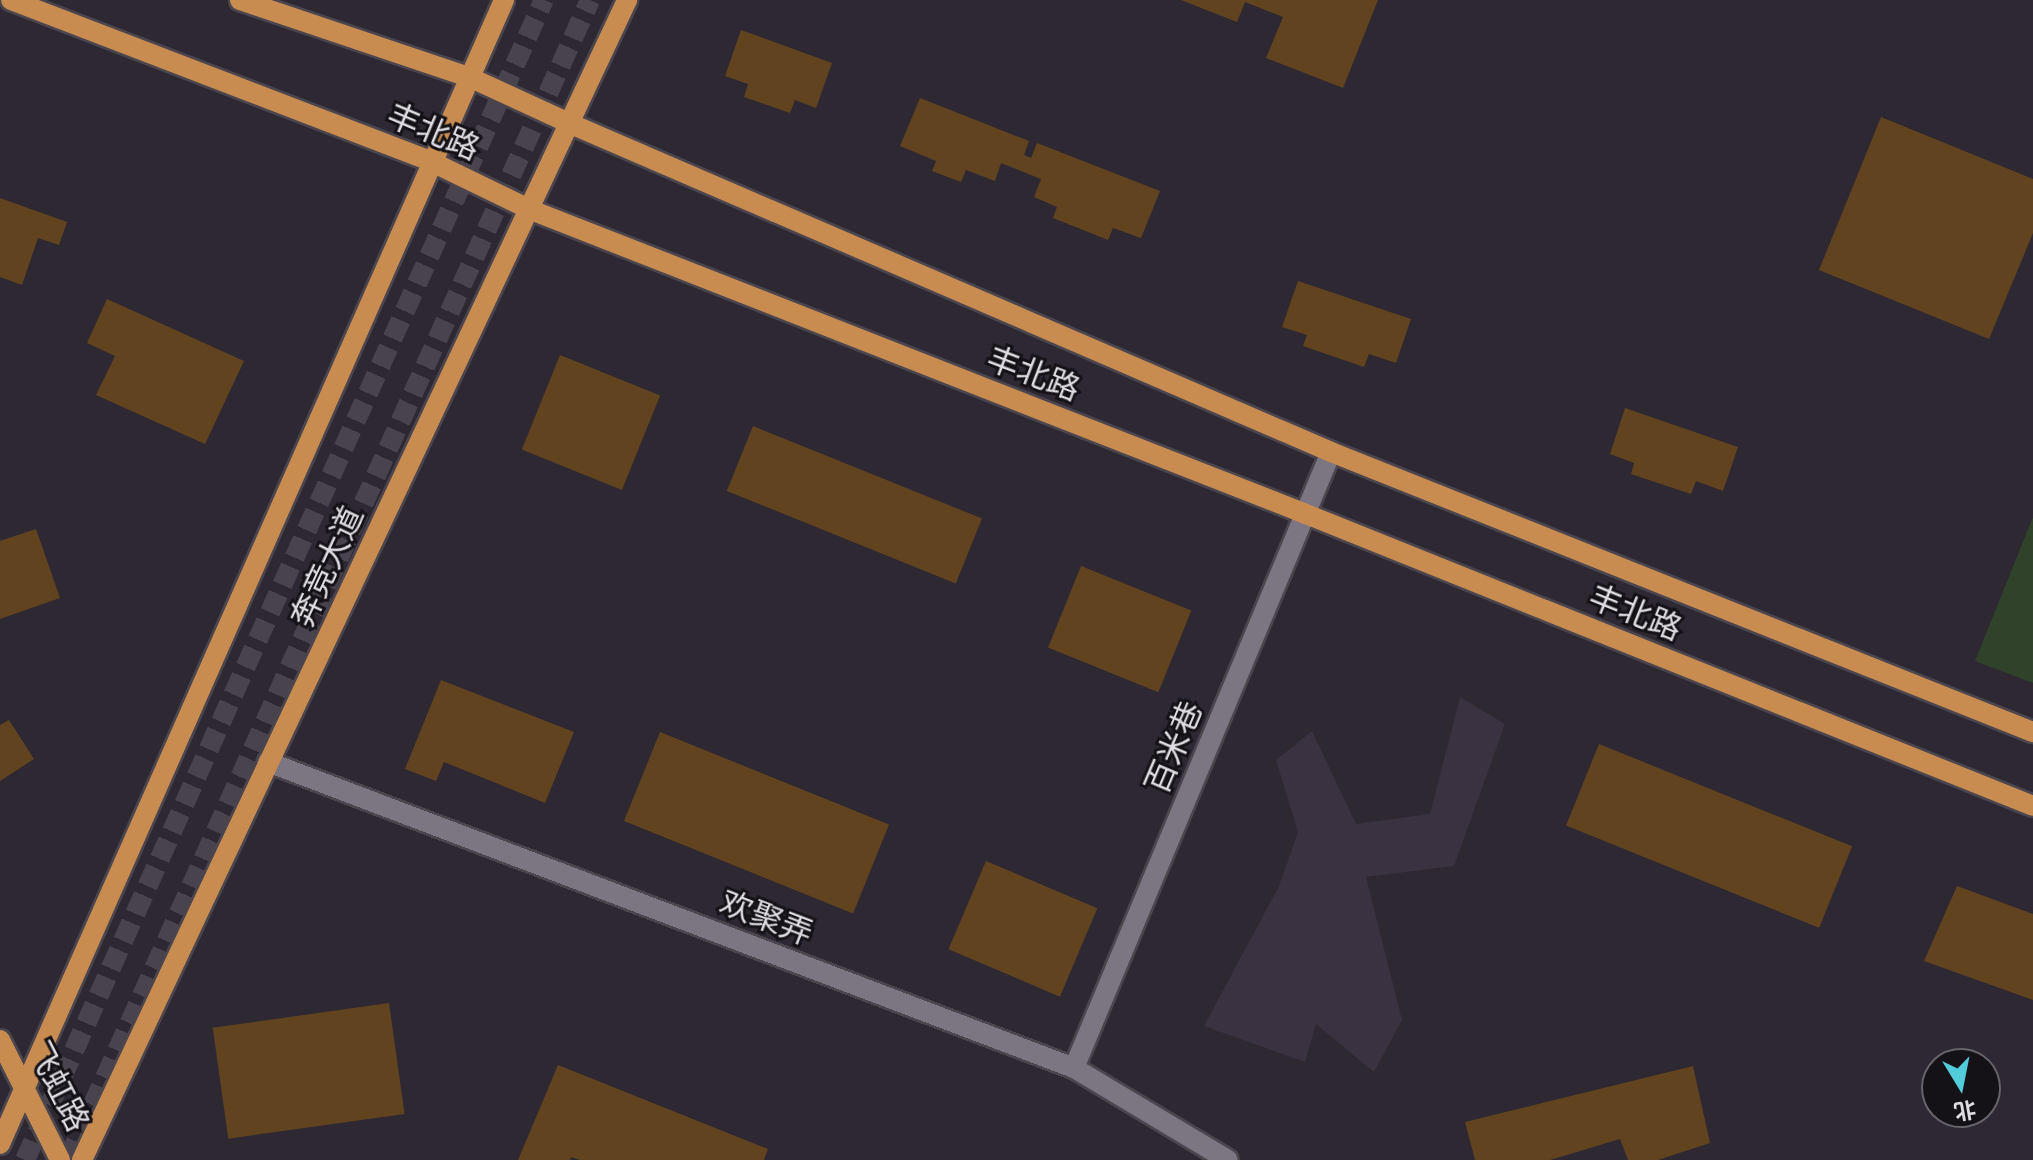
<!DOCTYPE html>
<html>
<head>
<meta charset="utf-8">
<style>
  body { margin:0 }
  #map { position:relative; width:2033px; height:1160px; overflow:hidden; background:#2e2833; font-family:"Alegreya Sans","Noto Sans SC",sans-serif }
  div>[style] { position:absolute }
  .built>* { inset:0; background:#3a3141 }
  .green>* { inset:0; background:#31422b }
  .building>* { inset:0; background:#61431f; transform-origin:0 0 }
  .major-tunnel>* { height:20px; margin-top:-10px; transform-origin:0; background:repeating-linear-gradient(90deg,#49434d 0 20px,transparent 0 30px) }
  .roads { filter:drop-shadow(2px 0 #4b454e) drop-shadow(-2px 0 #4b454e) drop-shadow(0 2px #4b454e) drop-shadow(0 -2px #4b454e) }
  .minor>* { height:20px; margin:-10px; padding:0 10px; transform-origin:10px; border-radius:10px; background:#7c7582 }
  .major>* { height:20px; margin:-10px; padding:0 10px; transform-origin:10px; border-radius:10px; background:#c98c50 }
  span { translate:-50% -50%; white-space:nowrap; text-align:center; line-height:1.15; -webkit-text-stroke:6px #141217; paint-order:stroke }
  .street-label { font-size:32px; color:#e0dce3 }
  .north { position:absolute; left:1921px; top:1048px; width:80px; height:80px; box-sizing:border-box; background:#141217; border:2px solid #666369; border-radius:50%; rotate:170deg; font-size:22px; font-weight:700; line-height:32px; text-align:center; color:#e0dce3 }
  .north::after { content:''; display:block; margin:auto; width:28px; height:36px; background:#52cbda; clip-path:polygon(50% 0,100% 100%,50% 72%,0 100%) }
</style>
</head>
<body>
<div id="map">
  <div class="built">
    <i style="clip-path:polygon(1460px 697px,1505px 724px,1454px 866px,1366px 877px,1402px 1020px,1374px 1072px,1316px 1024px,1305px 1062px,1204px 1026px,1279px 886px,1298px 832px,1276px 760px,1312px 731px,1356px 824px,1430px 814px)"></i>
  </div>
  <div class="green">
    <i style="clip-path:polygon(2033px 517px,2033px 683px,1975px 661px)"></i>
  </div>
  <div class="building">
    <i style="clip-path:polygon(1181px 0,1378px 0,1343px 88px,1266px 58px,1283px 17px,1245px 2px,1237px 22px)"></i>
    <i style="clip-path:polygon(741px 30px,832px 63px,816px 108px,795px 100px,790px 113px,744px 97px,748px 84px,725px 76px)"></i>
    <i style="clip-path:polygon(920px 98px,1029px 141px,1024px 155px,1031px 158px,1037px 143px,1160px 191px,1141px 238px,1113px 228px,1108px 240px,1053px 218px,1057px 207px,1034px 197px,1041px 179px,1001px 163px,995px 181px,966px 170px,961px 182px,932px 171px,936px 161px,900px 146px)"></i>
    <i style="clip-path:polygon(1881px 117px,2033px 179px,2033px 233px,1989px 339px,1819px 270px)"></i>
    <i style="clip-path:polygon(0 198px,67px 222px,59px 245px,38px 238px,22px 285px,0 277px)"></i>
    <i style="clip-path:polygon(1298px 281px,1411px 319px,1396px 363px,1369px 354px,1364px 367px,1303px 346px,1307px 335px,1282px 327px)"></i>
    <i style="clip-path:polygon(107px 299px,244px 361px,205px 444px,96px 395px,115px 356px,87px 343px)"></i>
    <i style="left:560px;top:355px;width:108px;height:102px;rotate:22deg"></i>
    <i style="clip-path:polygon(1625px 408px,1738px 447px,1723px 491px,1696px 481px,1691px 494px,1631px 474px,1634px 463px,1610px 454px)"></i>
    <i style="left:753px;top:426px;width:247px;height:70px;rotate:22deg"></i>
    <i style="clip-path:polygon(36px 529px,60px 598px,0 619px,0 541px)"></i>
    <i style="left:1081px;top:566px;width:119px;height:88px;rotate:22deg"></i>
    <i style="clip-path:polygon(441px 680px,574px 732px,545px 803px,444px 762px,436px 781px,405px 769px)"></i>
    <i style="clip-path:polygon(9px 720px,34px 759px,0 781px,0 725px)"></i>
    <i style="left:660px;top:732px;width:247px;height:96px;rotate:22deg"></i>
    <i style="left:1599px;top:744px;width:273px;height:88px;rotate:22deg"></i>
    <i style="left:986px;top:861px;width:121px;height:96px;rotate:23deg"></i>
    <i style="clip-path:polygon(1957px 886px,2033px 914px,2033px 1000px,1924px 961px)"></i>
    <i style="left:389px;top:1003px;width:112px;height:178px;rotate:82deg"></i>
    <i style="clip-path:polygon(558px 1065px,768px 1149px,764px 1160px,580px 1160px,571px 1157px,570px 1160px,518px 1160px)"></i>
    <i style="clip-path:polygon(1693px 1066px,1710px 1143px,1658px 1160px,1628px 1160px,1620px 1139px,1550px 1160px,1475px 1160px,1465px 1122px)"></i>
  </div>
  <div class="major-tunnel">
    <i style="left:25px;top:1160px;width:1271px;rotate:-65.9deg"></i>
    <i style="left:68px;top:1160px;width:1272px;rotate:-65.77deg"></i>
  </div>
  <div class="roads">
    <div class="minor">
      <i style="left:268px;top:762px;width:862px;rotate:20.79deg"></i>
      <i style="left:1074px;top:1068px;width:179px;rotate:30.9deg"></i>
      <i style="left:1074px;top:1068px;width:667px;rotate:-67.35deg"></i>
    </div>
    <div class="major">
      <i style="left:11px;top:0;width:451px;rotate:21deg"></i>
      <i style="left:432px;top:162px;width:110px;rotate:25.9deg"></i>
      <i style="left:531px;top:210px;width:832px;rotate:21.42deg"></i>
      <i style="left:1306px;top:514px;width:783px;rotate:21.88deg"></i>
      <i style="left:240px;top:0;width:242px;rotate:18.6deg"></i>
      <i style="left:469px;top:77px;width:112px;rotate:24.7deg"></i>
      <i style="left:571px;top:124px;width:828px;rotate:23.34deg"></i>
      <i style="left:1331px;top:452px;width:756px;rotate:21.75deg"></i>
      <i style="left:0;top:1040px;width:134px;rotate:63.4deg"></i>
      <i style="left:0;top:1144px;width:1250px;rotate:-66.22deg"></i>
      <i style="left:82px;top:1160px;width:1282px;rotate:-64.83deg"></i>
    </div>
  </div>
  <div class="street-label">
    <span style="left:433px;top:133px;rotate:23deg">丰北路</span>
    <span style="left:1033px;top:375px;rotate:21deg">丰北路</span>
    <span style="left:328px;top:567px;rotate:-65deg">奔竞大道</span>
    <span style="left:1635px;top:614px;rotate:22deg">丰北路</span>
    <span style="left:1175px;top:748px;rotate:-67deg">百米巷</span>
    <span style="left:766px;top:919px;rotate:21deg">欢聚弄</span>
    <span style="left:57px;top:1087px;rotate:63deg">飞虹路</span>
  </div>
  <div class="north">北</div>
</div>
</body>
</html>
